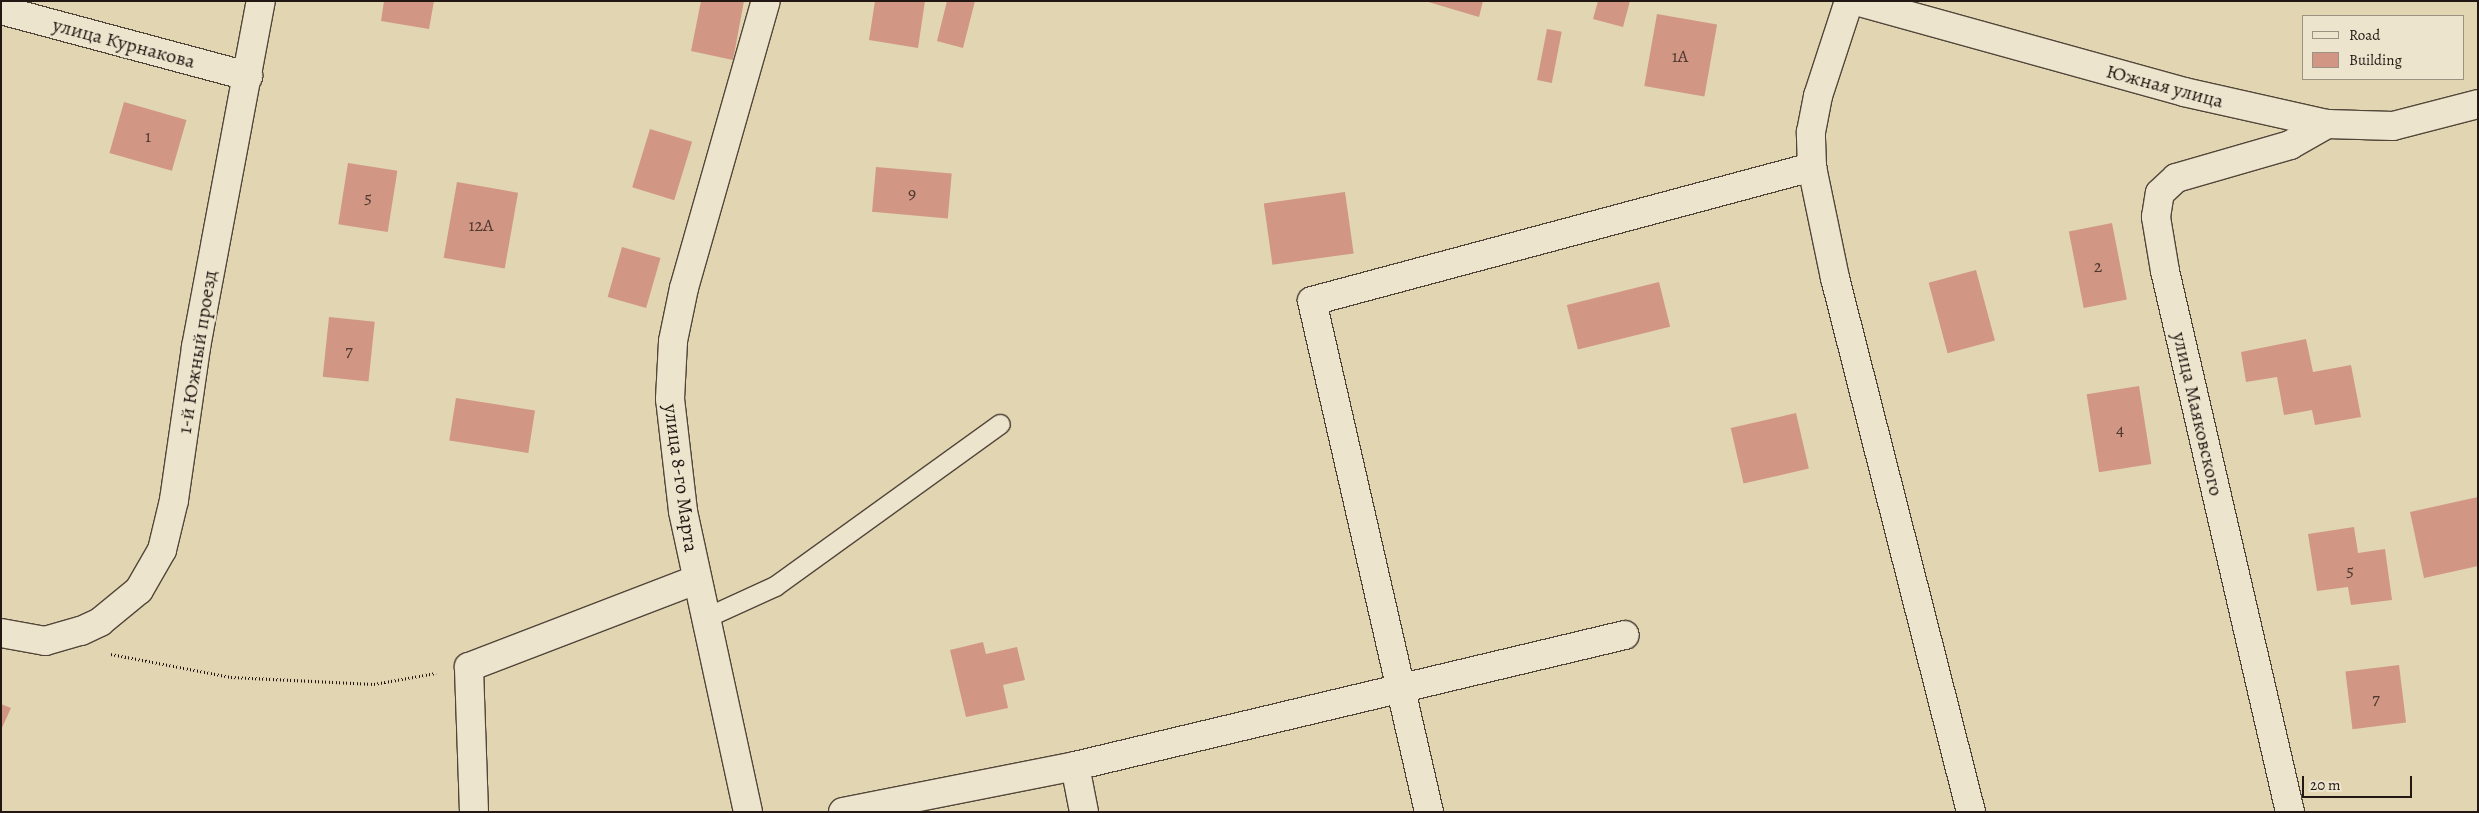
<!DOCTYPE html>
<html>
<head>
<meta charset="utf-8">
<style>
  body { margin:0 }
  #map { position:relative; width:2479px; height:813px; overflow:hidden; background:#e2d5b2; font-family:Alegreya,serif }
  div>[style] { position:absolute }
  .building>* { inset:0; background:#d19784; transform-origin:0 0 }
  .path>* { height:3px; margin-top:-1.5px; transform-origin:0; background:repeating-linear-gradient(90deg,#221712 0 1px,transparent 0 3.5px) }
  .roads { filter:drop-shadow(1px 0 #52463a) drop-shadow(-1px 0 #52463a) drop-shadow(0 1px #52463a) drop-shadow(0 -1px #52463a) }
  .lane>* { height:19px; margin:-9.5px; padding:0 9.5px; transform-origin:9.5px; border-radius:9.5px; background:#ece4cd }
  .street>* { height:28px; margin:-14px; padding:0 14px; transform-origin:14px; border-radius:14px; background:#ece4cd }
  span { translate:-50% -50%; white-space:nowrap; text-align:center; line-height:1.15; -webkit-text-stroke:4.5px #ece4cd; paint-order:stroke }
  .number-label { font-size:18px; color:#4e372e }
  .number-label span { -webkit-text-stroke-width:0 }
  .street-label { font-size:20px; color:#221712 }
  .frame { position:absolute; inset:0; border:2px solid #221712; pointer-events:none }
  .legend { position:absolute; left:2302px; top:15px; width:162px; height:65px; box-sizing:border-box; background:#ece4cd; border:1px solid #9b9282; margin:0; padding:6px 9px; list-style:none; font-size:15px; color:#221712 }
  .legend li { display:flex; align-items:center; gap:10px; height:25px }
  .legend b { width:25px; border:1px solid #9b9282 }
  .scale { position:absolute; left:2302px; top:776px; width:110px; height:22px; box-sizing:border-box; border:2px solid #221712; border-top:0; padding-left:6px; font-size:15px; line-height:18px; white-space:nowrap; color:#221712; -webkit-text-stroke:4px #ece4cd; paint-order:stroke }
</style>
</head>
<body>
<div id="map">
  <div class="building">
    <i style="clip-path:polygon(384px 1px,434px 1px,429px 29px,381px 21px)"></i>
    <i style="clip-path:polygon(701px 1px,744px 1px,733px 60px,691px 51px)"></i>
    <i style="clip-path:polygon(875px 1px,925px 1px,918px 48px,869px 40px)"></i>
    <i style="clip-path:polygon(947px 1px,975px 1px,963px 48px,937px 41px)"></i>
    <i style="clip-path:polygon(1425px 1px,1483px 1px,1479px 17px)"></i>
    <i style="clip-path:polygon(1598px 1px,1630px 1px,1623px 27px,1593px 19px)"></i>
    <i style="left:1657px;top:14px;width:61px;height:73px;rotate:10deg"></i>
    <i style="left:1547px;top:29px;width:15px;height:52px;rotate:11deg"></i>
    <i style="left:124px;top:102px;width:65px;height:53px;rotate:16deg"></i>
    <i style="left:650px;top:129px;width:44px;height:61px;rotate:17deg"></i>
    <i style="left:348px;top:163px;width:50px;height:62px;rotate:9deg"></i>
    <i style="left:876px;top:167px;width:76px;height:45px;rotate:5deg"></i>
    <i style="left:457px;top:182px;width:62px;height:77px;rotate:10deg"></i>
    <i style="left:1345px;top:192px;width:62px;height:82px;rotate:82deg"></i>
    <i style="left:2112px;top:223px;width:78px;height:44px;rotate:79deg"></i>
    <i style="left:622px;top:247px;width:40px;height:52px;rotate:16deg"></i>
    <i style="left:1976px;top:270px;width:73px;height:49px;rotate:75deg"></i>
    <i style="left:1659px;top:282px;width:46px;height:95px;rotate:76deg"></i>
    <i style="left:329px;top:317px;width:46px;height:60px;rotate:6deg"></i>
    <i style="clip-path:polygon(2306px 339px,2313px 372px,2351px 365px,2361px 417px,2315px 425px,2312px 410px,2284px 415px,2277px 377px,2246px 382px,2241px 352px)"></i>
    <i style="left:2139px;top:386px;width:79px;height:53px;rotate:81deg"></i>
    <i style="left:456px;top:398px;width:80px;height:43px;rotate:9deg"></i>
    <i style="left:1796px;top:413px;width:57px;height:67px;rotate:77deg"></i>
    <i style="clip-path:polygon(2478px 497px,2478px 566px,2424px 578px,2410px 512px)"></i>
    <i style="clip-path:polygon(2354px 527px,2358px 553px,2385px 549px,2392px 600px,2351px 605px,2348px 587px,2317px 591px,2308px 534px)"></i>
    <i style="clip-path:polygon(983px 642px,986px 654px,1017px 647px,1025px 680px,1003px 685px,1008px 708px,966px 717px,950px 650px)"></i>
    <i style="left:2399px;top:665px;width:58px;height:54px;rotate:83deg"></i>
    <i style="clip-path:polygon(1px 704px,11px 708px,1px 730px)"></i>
  </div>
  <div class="path">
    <i style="left:111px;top:654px;width:122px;rotate:10.9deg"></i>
    <i style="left:231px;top:677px;width:143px;rotate:2.8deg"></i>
    <i style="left:374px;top:684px;width:63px;rotate:-10.1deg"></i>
  </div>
  <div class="roads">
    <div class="lane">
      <i style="left:705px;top:618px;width:77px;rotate:-24.6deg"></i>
      <i style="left:775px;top:586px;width:277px;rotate:-35.8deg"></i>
    </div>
    <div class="street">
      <i style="left:1856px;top:1px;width:340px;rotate:15.5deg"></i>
      <i style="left:2184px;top:92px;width:147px;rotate:12.6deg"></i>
      <i style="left:2327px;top:124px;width:66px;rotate:1.7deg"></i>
      <i style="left:2393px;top:126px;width:88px;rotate:-14.5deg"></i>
      <i style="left:1px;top:10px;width:256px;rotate:15deg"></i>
      <i style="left:1812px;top:167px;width:113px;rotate:78.3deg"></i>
      <i style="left:1835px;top:278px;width:551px;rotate:75.71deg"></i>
      <i style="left:1px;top:633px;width:45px;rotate:10.3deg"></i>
      <i style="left:45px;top:641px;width:37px;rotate:-16deg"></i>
      <i style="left:81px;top:631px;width:21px;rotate:-25deg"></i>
      <i style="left:100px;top:622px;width:50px;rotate:-39.4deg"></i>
      <i style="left:139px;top:590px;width:46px;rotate:-60.1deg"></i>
      <i style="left:162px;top:550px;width:51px;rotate:-76.5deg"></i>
      <i style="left:174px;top:500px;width:155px;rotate:-81.8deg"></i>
      <i style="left:196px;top:347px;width:352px;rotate:-79.4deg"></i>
      <i style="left:1075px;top:766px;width:47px;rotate:78.9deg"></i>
      <i style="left:474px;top:812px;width:145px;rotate:-92deg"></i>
      <i style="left:469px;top:667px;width:243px;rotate:-21deg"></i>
      <i style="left:748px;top:812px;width:308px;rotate:-102.2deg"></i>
      <i style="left:683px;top:511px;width:113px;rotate:-96.6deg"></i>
      <i style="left:670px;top:399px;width:58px;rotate:-87deg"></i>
      <i style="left:673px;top:341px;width:54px;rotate:-78.3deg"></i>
      <i style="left:684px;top:288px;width:298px;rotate:-74.1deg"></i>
      <i style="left:843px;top:812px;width:237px;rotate:-11.2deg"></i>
      <i style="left:1075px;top:766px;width:565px;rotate:-13.4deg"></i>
      <i style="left:1429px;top:812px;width:524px;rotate:-102.9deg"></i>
      <i style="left:1312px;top:301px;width:518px;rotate:-15deg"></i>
      <i style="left:1812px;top:167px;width:35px;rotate:-92deg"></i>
      <i style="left:1811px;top:132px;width:37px;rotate:-79deg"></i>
      <i style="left:1818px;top:96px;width:100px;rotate:-71.9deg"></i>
      <i style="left:2290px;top:812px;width:555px;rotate:-103.01deg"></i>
      <i style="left:2165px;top:271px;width:55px;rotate:-99.5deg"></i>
      <i style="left:2156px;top:217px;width:24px;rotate:-81deg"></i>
      <i style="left:2160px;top:193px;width:22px;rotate:-43deg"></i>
      <i style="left:2176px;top:178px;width:119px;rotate:-16.1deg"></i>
      <i style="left:2290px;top:145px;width:43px;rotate:-29.6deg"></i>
    </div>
  </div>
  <div class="number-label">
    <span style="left:1680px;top:56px">1А</span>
    <span style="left:148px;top:136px">1</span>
    <span style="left:912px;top:193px">9</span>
    <span style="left:368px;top:197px">5</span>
    <span style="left:481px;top:225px">12А</span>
    <span style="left:2098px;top:266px">2</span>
    <span style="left:349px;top:350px">7</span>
    <span style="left:2120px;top:429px">4</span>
    <span style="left:2350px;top:570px">5</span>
    <span style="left:2376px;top:698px">7</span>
  </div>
  <div class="street-label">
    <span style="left:124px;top:43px;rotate:15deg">улица Курнакова</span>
    <span style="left:2165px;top:86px;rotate:15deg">Южная улица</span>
    <span style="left:197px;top:352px;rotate:-81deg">1-й Южный проезд</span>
    <span style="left:2198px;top:414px;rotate:77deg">улица Маяковского</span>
    <span style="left:681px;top:478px;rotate:82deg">улица 8-го Марта</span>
  </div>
  <div class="frame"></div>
  <ul class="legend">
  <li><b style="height:6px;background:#ece4cd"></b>Road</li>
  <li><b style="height:14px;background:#d19784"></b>Building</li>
  </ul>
  <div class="scale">20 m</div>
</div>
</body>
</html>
